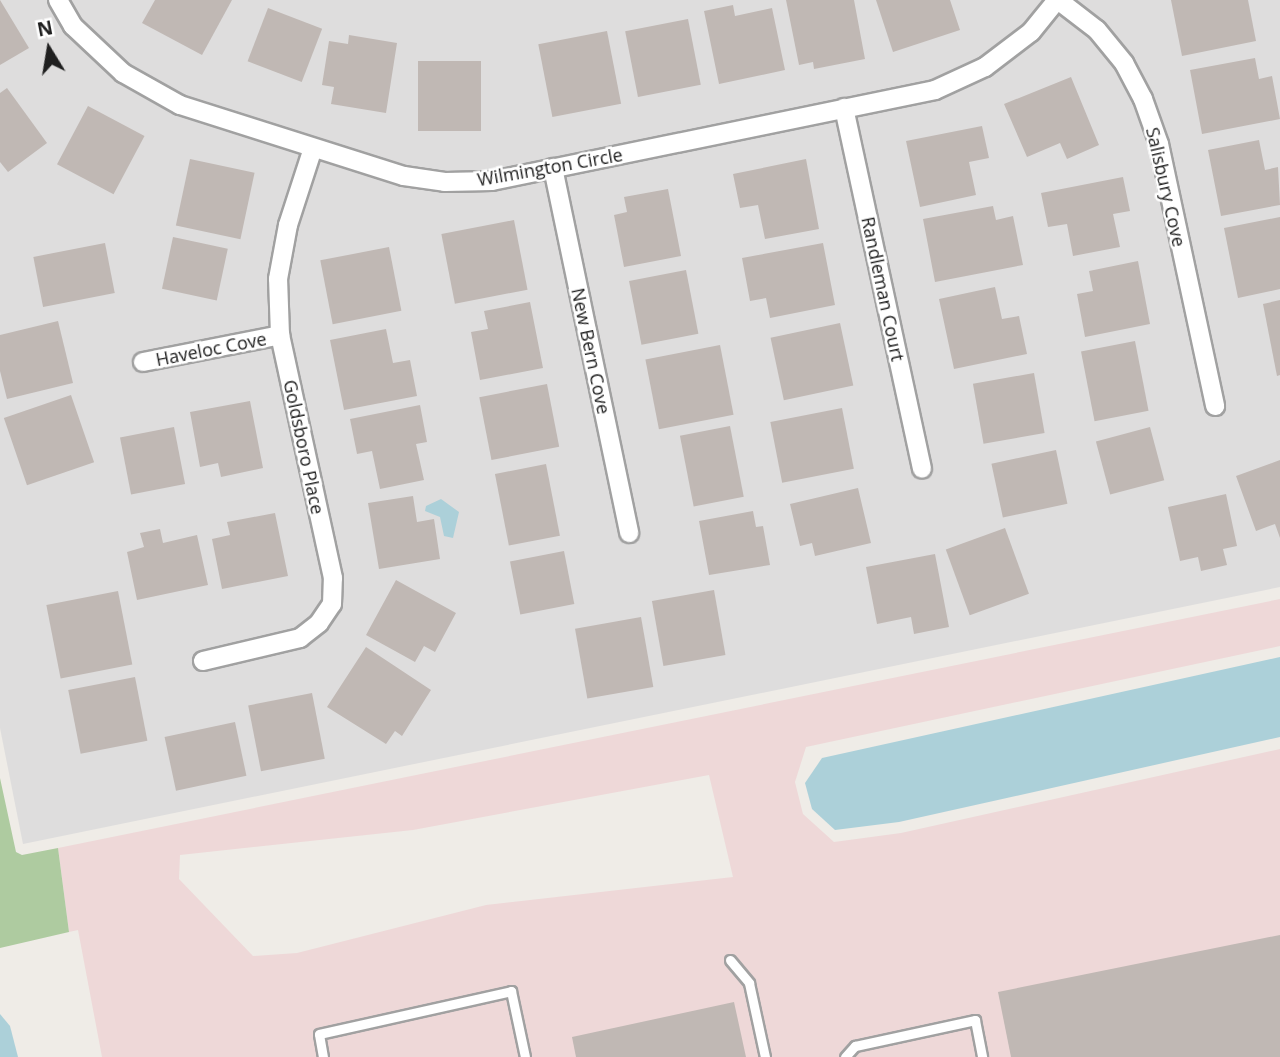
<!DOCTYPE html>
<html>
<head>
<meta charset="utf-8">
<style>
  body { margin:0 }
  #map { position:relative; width:1280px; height:1057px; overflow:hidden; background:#efece7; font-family:"Open Sans",sans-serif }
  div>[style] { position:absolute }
  .residential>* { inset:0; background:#dedddd }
  .commercial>* { inset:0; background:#eed8d8 }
  .forest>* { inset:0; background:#aecba0 }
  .water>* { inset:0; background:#acd0d9 }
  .building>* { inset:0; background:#c0b8b4; transform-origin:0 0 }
  .roads { filter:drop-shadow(2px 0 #a1a1a1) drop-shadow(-2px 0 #a1a1a1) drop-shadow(0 2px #a1a1a1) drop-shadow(0 -2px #a1a1a1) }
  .lane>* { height:9px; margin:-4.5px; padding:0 4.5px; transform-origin:4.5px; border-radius:4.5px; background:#fff }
  .street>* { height:18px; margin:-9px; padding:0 9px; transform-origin:9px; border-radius:9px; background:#fff }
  span { translate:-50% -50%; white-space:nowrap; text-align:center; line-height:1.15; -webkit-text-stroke:5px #fff; paint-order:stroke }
  .street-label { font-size:18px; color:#202020 }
  .north { position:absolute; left:14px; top:14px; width:70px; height:70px; -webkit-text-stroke:5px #fff; paint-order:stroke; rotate:349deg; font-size:19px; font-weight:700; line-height:28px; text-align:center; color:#202020 }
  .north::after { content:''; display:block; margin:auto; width:24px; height:32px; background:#202020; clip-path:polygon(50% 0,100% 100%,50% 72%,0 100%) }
</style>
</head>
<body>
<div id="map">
  <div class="residential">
    <i style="clip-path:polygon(0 0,1280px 0,1280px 587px,23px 844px,0 728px)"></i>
  </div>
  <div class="commercial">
    <i style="clip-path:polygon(evenodd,1280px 599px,1280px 646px,806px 747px,795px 782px,803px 814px,834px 842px,901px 833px,1280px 749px,1280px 1057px,102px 1057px,78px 930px,69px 932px,58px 848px,1280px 599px,709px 775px,733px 877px,486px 905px,297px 953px,253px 956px,179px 879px,180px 855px,413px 830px,709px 775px)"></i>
  </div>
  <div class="forest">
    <i style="clip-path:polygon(0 778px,16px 852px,22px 855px,58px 848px,69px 932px,0 948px)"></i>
  </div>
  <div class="water">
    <i style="clip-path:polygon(441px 499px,459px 512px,453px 538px,444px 536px,440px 517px,425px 511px,426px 506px)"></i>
    <i style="clip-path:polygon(1280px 657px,1280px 737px,899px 822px,835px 830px,812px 809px,805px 783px,822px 758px)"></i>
    <i style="clip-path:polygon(0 1014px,10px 1026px,18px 1057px,0 1057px)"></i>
  </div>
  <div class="building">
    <i style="clip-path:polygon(0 0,29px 48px,0 65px)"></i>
    <i style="clip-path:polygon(155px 0,232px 0,202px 55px,142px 23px)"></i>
    <i style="clip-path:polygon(786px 0,854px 0,865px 59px,814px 69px,813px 62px,799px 65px)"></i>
    <i style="clip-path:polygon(876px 0,950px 0,960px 30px,893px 52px)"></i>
    <i style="clip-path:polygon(1171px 0,1248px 0,1256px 41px,1182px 56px)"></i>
    <i style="clip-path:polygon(733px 5px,735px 16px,772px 8px,785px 70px,719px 84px,704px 11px)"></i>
    <i style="left:268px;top:8px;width:58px;height:57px;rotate:21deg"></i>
    <i style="left:688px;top:19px;width:67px;height:64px;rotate:79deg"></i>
    <i style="left:607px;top:31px;width:74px;height:70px;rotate:79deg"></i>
    <i style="clip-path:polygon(349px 35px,397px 43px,386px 113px,331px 104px,334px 87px,322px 85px,329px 41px,348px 44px)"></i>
    <i style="clip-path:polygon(1255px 58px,1259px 79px,1272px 76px,1280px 119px,1202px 134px,1190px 70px)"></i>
    <i style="left:418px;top:61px;width:63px;height:70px"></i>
    <i style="clip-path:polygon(1071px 77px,1099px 145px,1067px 159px,1060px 143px,1027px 157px,1004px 104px)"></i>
    <i style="clip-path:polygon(7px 88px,47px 143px,8px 172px,0 162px,0 93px)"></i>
    <i style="left:88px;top:106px;width:64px;height:66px;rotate:28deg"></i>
    <i style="clip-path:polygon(982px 126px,989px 158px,969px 162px,976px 195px,920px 207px,906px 141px)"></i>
    <i style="clip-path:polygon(1259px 140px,1265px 170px,1278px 167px,1280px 205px,1221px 216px,1208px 150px)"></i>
    <i style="left:190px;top:159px;width:66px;height:68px;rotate:12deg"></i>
    <i style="clip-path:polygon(806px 159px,819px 229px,765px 239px,758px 205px,740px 208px,733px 174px)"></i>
    <i style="clip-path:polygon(1123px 177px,1130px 211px,1113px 214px,1120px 247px,1073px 256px,1067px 224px,1048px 227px,1041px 193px)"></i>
    <i style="clip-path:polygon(668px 189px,681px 256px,624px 267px,614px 215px,627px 212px,624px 197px)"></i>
    <i style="clip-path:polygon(993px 206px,996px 220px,1013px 216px,1023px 265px,935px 282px,923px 219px)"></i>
    <i style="clip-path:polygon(1280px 217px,1280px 289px,1238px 298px,1224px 228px)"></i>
    <i style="left:514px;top:220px;width:71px;height:74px;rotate:79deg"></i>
    <i style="left:173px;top:237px;width:56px;height:53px;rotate:12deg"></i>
    <i style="left:105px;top:243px;width:51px;height:73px;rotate:79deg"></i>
    <i style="clip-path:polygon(823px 243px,835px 305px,770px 318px,766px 298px,750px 301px,742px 258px)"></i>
    <i style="left:389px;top:247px;width:65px;height:70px;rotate:79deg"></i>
    <i style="clip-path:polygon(1138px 261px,1150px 324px,1085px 337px,1077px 294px,1093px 291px,1089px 271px)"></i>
    <i style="left:686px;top:270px;width:65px;height:58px;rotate:79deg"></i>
    <i style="clip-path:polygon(995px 287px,1002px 319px,1019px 316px,1027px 354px,954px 369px,939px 299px)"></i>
    <i style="clip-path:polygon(1280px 300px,1280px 375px,1277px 376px,1263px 304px)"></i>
    <i style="clip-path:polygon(530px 302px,543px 368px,480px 380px,471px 332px,488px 329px,484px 311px)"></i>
    <i style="clip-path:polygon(58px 321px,73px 383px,7px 399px,0 371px,0 335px)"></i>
    <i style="left:840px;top:323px;width:64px;height:71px;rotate:78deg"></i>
    <i style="clip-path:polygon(386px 329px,393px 363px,410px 360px,417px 396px,344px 410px,330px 340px)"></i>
    <i style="left:1135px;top:341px;width:71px;height:55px;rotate:79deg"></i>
    <i style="left:720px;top:345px;width:71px;height:76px;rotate:79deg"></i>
    <i style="left:1034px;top:373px;width:61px;height:62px;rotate:80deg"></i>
    <i style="left:547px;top:384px;width:64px;height:69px;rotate:79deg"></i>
    <i style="left:71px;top:395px;width:71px;height:71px;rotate:71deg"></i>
    <i style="clip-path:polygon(250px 401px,263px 468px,221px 477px,218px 463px,200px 467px,190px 412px)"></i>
    <i style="clip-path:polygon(420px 405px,427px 442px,416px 444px,424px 480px,380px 489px,372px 451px,357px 454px,350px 419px)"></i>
    <i style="left:842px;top:408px;width:62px;height:73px;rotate:79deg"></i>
    <i style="left:730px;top:426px;width:72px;height:51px;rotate:79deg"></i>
    <i style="left:174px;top:427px;width:58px;height:55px;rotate:79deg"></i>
    <i style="left:1150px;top:427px;width:55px;height:56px;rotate:75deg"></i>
    <i style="left:1056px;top:450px;width:55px;height:66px;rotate:78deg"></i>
    <i style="clip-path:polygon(1280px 460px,1280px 538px,1275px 524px,1256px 531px,1236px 476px)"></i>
    <i style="left:546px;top:464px;width:73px;height:52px;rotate:79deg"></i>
    <i style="clip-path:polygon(858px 488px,871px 543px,815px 556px,812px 543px,800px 546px,790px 504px)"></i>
    <i style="clip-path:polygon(1226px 494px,1237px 546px,1223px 549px,1227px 565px,1201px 571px,1198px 557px,1180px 561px,1168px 507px)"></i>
    <i style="clip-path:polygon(413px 496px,417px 522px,434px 519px,440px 559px,379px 569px,368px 503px)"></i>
    <i style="clip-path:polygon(753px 511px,756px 527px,763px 526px,770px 565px,709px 575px,699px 521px)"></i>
    <i style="clip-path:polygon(275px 513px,288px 576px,222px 589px,212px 539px,230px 535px,227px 522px)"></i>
    <i style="left:1005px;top:528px;width:70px;height:63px;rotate:70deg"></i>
    <i style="clip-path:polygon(160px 529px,163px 543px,197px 535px,208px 585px,137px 600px,127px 552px,144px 547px,140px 533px)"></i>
    <i style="left:564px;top:551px;width:54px;height:55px;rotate:79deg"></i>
    <i style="clip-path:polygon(935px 554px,949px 627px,914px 634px,911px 617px,877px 624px,866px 567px)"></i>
    <i style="clip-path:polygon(396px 580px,456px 613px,435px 652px,424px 646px,415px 662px,366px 635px)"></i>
    <i style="left:714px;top:590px;width:66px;height:63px;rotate:80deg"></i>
    <i style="left:118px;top:591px;width:75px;height:73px;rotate:79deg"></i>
    <i style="left:641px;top:617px;width:71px;height:67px;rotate:80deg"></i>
    <i style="clip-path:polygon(366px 647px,431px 690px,402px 736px,395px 731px,386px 744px,327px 707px)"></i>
    <i style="left:135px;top:677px;width:65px;height:68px;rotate:79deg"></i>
    <i style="left:312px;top:693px;width:67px;height:65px;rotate:79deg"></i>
    <i style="left:235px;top:722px;width:55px;height:72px;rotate:78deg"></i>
    <i style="clip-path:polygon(1280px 935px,1280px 1057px,1011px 1057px,998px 992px)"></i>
    <i style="clip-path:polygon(734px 1002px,746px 1057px,576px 1057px,572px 1037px)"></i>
  </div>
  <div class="roads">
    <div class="lane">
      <i style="left:730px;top:960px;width:30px;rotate:50deg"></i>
      <i style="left:749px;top:983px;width:76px;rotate:77.8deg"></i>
      <i style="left:323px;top:1057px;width:23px;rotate:-100deg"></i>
      <i style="left:319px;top:1034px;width:197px;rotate:-12.6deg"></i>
      <i style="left:511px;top:991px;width:67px;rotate:78deg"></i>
      <i style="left:845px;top:1057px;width:15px;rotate:-48deg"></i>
      <i style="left:855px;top:1046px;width:123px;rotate:-12.2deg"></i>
      <i style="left:975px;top:1020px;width:38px;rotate:79deg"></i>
    </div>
    <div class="street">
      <i style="left:58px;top:0;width:30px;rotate:60deg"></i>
      <i style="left:73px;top:26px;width:69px;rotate:43.2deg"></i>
      <i style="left:123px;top:73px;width:65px;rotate:29.3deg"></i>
      <i style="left:180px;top:105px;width:235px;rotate:17.6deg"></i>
      <i style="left:404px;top:176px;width:41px;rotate:8.3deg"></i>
      <i style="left:445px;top:182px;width:47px;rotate:-1.2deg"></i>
      <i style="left:492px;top:181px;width:452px;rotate:-11.6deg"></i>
      <i style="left:935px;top:90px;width:55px;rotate:-24.7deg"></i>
      <i style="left:985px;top:67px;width:58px;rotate:-37.3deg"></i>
      <i style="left:1031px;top:32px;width:41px;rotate:-50.9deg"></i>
      <i style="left:1058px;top:0;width:49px;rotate:37.6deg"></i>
      <i style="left:1097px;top:30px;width:43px;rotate:50.7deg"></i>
      <i style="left:1124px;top:63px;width:41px;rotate:62.2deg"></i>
      <i style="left:1143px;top:99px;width:48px;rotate:70.4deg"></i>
      <i style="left:1159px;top:144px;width:268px;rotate:77.9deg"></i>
      <i style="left:844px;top:108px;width:369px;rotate:77.8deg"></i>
      <i style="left:553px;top:168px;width:373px;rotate:78.2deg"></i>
      <i style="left:143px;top:362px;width:140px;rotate:-11.1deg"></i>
      <i style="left:203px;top:661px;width:100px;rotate:-13.3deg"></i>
      <i style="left:300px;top:638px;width:24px;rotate:-38deg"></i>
      <i style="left:319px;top:623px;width:23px;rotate:-56deg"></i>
      <i style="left:332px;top:604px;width:26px;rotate:-88deg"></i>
      <i style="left:333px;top:578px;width:249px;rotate:-102.3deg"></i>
      <i style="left:280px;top:335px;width:56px;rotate:-92deg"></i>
      <i style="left:278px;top:279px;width:55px;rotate:-79.5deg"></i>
      <i style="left:288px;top:225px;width:81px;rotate:-72deg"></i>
    </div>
  </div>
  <div class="street-label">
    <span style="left:550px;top:167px;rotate:-10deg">Wilmington Circle</span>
    <span style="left:1166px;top:187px;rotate:77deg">Salisbury Cove</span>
    <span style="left:883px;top:289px;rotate:78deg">Randleman Court</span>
    <span style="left:211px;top:349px;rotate:-11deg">Haveloc Cove</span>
    <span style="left:591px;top:351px;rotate:78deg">New Bern Cove</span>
    <span style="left:304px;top:447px;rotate:78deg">Goldsboro Place</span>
  </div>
  <div class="north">N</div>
</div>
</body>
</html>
